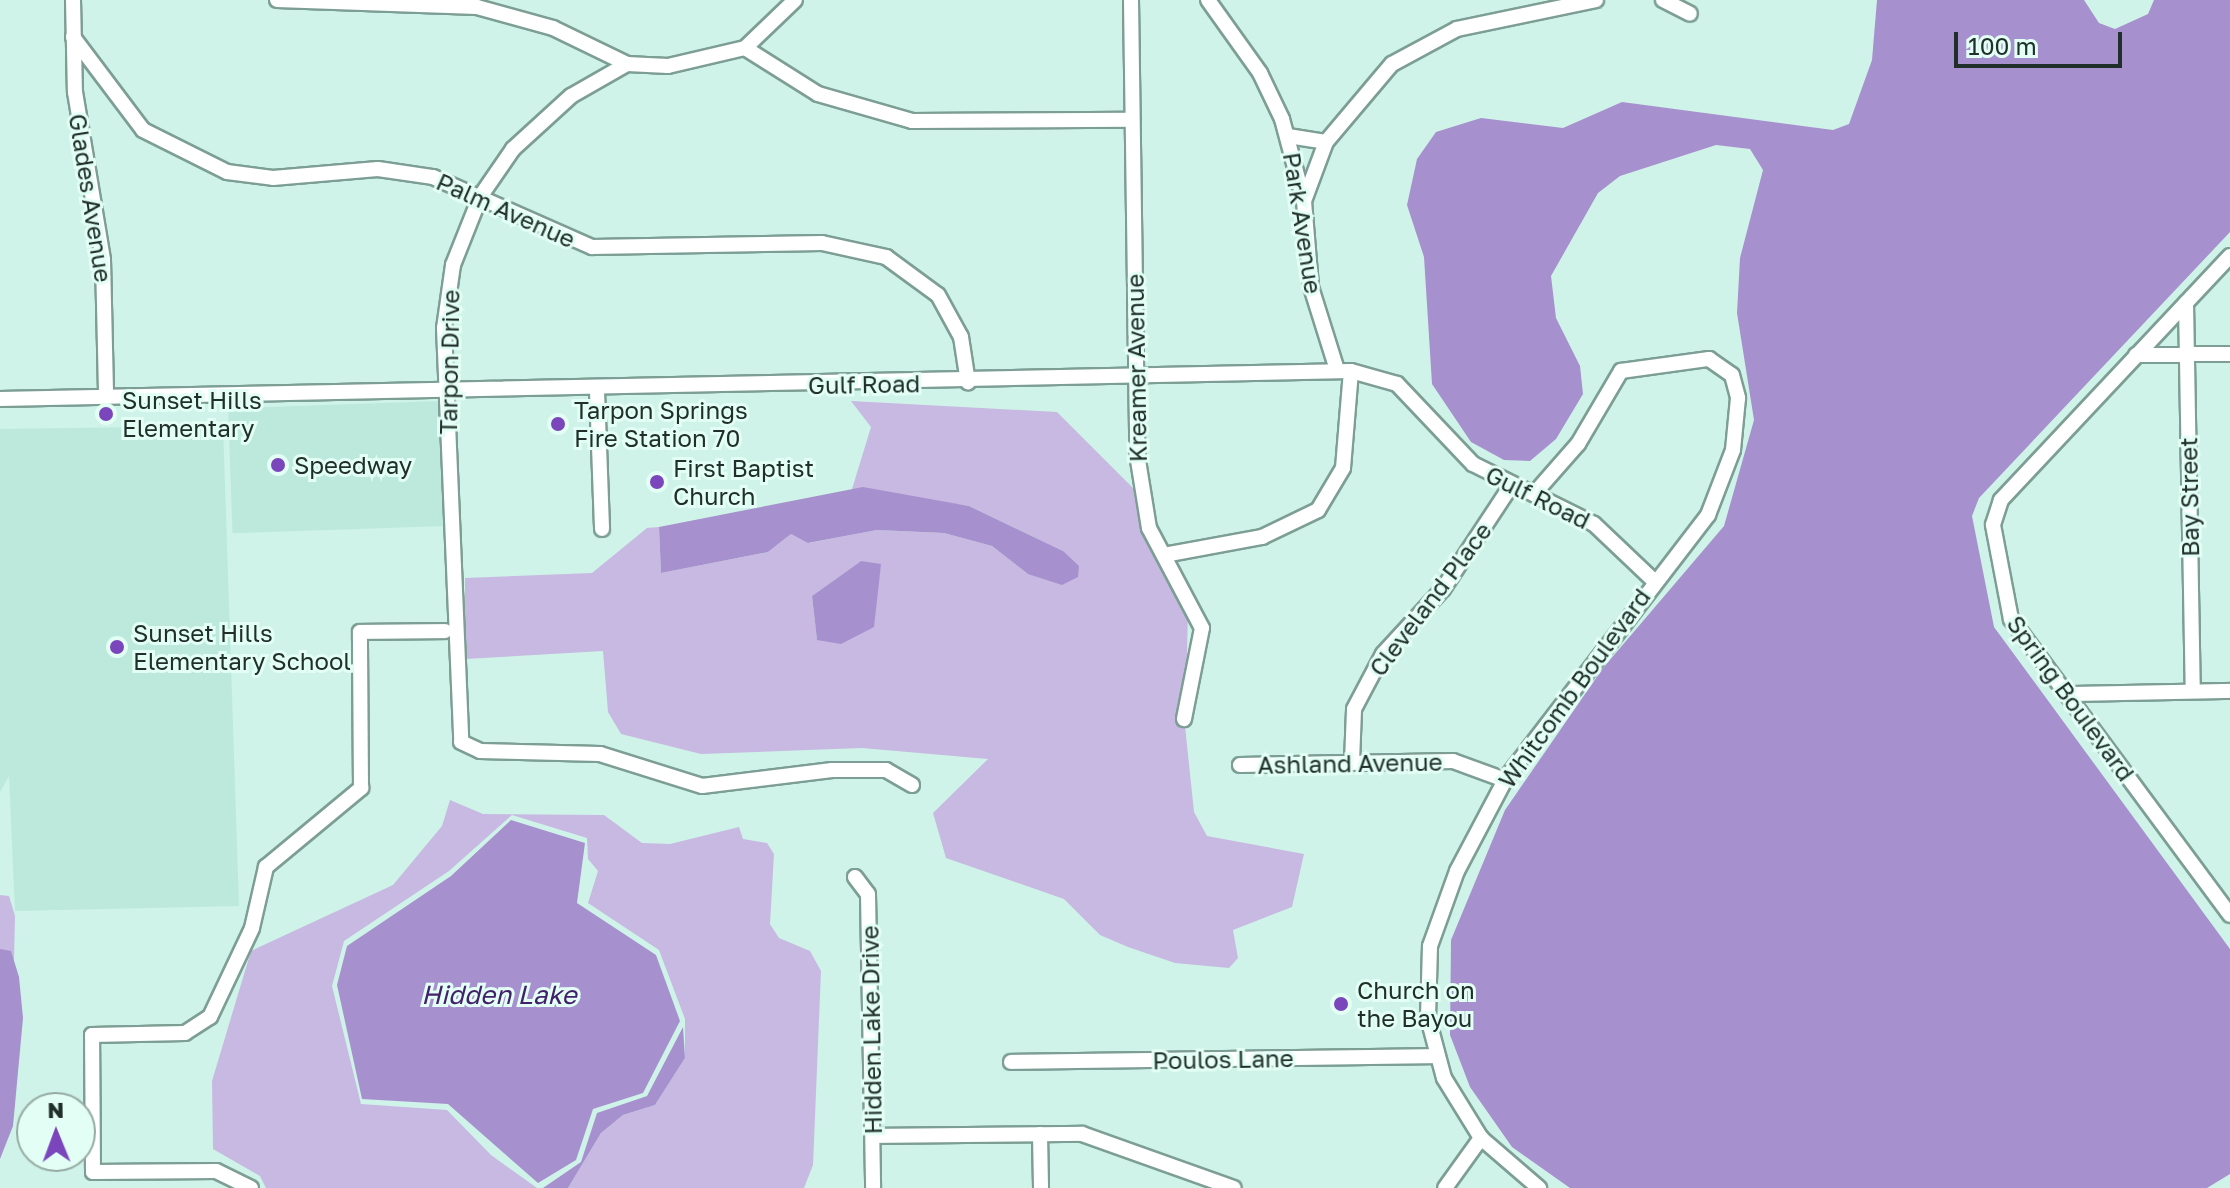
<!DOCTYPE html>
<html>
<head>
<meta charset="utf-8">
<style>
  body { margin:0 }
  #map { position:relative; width:2230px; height:1188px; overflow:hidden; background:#cff3e8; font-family:"Golos Text",sans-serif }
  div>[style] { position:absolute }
  .built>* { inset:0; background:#bce9db; transform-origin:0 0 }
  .green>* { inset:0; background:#c7b9e1 }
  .water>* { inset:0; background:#a790ce }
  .roads { filter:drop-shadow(2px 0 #7d9e94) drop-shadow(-2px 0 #7d9e94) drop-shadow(0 2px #7d9e94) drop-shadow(0 -2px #7d9e94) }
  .minor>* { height:14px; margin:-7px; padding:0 7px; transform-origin:7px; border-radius:7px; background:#fff }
  .dots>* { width:22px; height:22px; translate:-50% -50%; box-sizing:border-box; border:4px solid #e2fef5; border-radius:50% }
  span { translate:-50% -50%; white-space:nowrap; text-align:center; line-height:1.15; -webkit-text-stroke:6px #e2fef5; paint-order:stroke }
  .street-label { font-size:24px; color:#212f2b }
  .poi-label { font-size:24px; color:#212f2b }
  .left { translate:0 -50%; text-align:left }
  .water-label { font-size:26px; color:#43216a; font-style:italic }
  .north { position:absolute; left:16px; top:1092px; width:80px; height:80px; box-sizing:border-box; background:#e2fef5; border:2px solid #95aba4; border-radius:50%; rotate:359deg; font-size:22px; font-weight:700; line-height:32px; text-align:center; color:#212f2b }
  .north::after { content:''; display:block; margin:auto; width:28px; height:36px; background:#7b45bc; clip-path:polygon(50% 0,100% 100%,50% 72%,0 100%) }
  .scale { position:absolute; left:1954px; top:32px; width:168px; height:36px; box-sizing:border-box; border:4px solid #212f2b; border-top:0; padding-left:10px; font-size:24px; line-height:28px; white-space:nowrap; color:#212f2b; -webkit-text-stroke:6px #e2fef5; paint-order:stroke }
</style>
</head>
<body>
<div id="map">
  <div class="built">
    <i style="left:441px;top:401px;width:125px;height:213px;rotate:88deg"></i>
    <i style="clip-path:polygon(223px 426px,239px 906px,15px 911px,9px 776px,0 792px,0 429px)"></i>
  </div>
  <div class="green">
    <i style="clip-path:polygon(evenodd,851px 401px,1057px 412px,1136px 491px,1141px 519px,1188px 610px,1186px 693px,1177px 723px,1185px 726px,1194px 812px,1207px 836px,1304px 854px,1292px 907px,1233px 930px,1238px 958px,1229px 968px,1175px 963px,1128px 947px,1100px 935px,1064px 899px,946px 858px,933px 813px,988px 759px,862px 748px,701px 754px,621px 734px,608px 712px,603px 651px,465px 659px,465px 578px,592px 573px,647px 528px,659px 527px,661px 573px,768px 552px,791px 534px,809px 543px,877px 530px,944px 533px,992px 546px,1028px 574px,1063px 551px,969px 506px,852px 489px,871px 427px,851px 401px,861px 561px,817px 640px,812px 596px,861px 561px)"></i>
    <i style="clip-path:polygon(450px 800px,483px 814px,604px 815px,642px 843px,670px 844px,739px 827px,743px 839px,767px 843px,774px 854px,770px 924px,779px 938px,810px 951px,821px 971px,813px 1165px,804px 1188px,568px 1188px,601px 1133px,623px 1115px,655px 1105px,685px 1058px,685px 1019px,659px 950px,588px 903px,598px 871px,588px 859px,587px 838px,512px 815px,449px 871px,344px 941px,332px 986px,361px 1104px,447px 1110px,491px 1155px,537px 1188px,266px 1188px,260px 1176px,213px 1149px,212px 1081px,251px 951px,393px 885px,442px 826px)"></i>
    <i style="clip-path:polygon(0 895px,9px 896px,15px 916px,14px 960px,0 949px)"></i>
  </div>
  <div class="water">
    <i style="clip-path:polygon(1877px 0,2084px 0,2099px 23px,2115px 29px,2148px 14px,2154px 0,2230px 0,2230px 232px,1979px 498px,1972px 516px,1994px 627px,2230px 949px,2230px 1174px,2207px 1188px,1570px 1188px,1512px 1147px,1470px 1087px,1450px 1035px,1451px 940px,1505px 810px,1603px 668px,1724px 526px,1754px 420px,1737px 313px,1740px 258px,1763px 170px,1750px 149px,1716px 145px,1620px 176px,1598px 193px,1551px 276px,1556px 318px,1580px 366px,1583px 394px,1556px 439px,1530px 461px,1504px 460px,1471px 442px,1432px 384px,1424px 257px,1407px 205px,1417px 159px,1436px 132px,1481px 118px,1563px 128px,1622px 102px,1833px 130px,1849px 124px,1872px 60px)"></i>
    <i style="clip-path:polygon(863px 487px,969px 506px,1063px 551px,1079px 566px,1078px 577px,1062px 585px,1028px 574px,992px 546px,944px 533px,877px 530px,808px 543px,791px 534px,768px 552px,661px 573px,659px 527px)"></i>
    <i style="clip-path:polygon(861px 561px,881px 564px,874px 627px,841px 644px,817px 640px,812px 596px)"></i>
    <i style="clip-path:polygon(511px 820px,585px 843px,577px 903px,656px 955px,680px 1021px,643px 1093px,593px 1109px,576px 1160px,538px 1183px,448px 1104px,362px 1099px,337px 985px,347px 946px,451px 876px)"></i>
    <i style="clip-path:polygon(0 949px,11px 951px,19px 977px,23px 1018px,13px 1126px,0 1159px)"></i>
    <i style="clip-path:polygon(683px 1027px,685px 1058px,655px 1105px,623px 1115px,601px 1133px,568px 1188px,543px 1188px,581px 1162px,597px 1113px,647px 1096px)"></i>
  </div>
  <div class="roads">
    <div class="minor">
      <i style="left:73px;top:0;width:92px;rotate:88.8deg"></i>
      <i style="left:75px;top:92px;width:170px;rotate:80.5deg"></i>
      <i style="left:103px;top:260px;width:137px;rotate:88.7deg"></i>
      <i style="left:277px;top:0;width:200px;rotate:2deg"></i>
      <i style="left:477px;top:7px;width:79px;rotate:15.4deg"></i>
      <i style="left:553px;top:28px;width:82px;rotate:25.9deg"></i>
      <i style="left:627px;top:64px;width:41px;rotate:2.8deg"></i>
      <i style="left:668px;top:66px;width:79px;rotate:-13.2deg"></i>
      <i style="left:745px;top:48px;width:69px;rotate:-43.8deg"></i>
      <i style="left:1131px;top:0;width:454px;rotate:89.2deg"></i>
      <i style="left:1137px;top:454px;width:75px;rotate:80.8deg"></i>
      <i style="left:1149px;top:528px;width:113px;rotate:62.1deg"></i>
      <i style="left:1202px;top:628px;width:93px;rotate:101.2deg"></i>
      <i style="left:1208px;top:0;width:90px;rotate:54.5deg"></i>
      <i style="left:1260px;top:73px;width:51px;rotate:64.4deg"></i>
      <i style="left:1282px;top:119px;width:85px;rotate:75deg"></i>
      <i style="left:1304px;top:201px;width:86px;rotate:85.3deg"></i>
      <i style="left:1311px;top:287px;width:87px;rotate:72.6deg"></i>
      <i style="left:1663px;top:0;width:30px;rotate:27deg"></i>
      <i style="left:73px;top:37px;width:116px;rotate:53deg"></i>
      <i style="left:143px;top:130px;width:94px;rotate:26.6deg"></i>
      <i style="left:227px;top:172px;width:46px;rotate:7.4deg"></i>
      <i style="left:273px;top:178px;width:105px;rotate:-4.9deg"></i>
      <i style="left:378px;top:169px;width:56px;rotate:8.3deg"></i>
      <i style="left:433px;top:177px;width:174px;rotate:23.8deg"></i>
      <i style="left:592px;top:247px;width:230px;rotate:-1deg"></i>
      <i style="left:822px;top:243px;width:66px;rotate:12.3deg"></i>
      <i style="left:886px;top:257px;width:64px;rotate:36.2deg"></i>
      <i style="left:938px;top:295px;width:48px;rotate:61.3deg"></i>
      <i style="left:961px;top:337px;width:46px;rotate:81.2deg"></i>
      <i style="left:745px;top:48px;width:86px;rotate:32.2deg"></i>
      <i style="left:818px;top:94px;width:98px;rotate:16deg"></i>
      <i style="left:912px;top:121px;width:220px;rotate:-0.3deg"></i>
      <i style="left:627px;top:64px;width:64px;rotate:150.3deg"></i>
      <i style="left:571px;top:96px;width:79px;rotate:137.6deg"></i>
      <i style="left:513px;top:149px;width:58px;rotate:124.5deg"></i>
      <i style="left:480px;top:197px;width:73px;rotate:111.7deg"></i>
      <i style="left:453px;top:265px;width:64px;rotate:98.1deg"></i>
      <i style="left:444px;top:328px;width:414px;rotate:87.6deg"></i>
      <i style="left:461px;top:742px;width:21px;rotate:25deg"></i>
      <i style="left:480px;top:751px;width:120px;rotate:1.4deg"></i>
      <i style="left:600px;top:754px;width:107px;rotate:17.4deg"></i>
      <i style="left:702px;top:786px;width:131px;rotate:-7deg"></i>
      <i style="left:832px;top:770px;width:54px"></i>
      <i style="left:886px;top:770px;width:30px;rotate:30deg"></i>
      <i style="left:1288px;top:136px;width:38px;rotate:9deg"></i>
      <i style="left:1304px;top:201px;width:63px;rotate:-69.6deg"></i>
      <i style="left:1326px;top:142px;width:102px;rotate:-49.8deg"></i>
      <i style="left:1392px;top:64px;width:74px;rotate:-28.3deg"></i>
      <i style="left:1457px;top:29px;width:142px;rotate:-11.8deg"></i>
      <i style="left:2230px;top:256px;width:335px;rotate:133.2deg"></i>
      <i style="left:2001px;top:500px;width:26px;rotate:108deg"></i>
      <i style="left:1993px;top:525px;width:96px;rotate:79.2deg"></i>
      <i style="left:2011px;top:619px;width:368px;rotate:53.5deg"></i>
      <i style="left:2186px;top:303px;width:388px;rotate:89deg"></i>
      <i style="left:2136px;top:355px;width:94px;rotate:-0.6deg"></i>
      <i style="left:597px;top:391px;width:138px;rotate:87.9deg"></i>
      <i style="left:0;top:399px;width:1351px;rotate:-1.19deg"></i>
      <i style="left:1351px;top:371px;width:48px;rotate:15.8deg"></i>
      <i style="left:1397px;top:384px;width:110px;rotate:46.5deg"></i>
      <i style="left:1473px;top:464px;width:135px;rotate:26.4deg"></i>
      <i style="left:1594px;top:524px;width:81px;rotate:43.5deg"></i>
      <i style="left:1534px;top:494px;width:67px;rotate:-48.7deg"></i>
      <i style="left:1578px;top:444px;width:85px;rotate:-59.5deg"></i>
      <i style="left:1621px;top:371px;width:89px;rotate:-7.8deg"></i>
      <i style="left:1709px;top:359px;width:28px;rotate:35deg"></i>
      <i style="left:1732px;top:375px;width:24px;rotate:75deg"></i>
      <i style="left:1738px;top:398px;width:52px;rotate:95.5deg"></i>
      <i style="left:1733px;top:450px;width:70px;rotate:111deg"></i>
      <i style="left:1708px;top:515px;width:334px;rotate:127.5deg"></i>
      <i style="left:1505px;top:780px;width:103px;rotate:117.8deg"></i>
      <i style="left:1457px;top:871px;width:80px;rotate:109.8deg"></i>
      <i style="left:1430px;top:946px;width:72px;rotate:91.6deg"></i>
      <i style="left:1428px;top:1018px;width:62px;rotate:75.1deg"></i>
      <i style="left:1444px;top:1078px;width:70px;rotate:58.3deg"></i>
      <i style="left:1481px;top:1138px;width:77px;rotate:40.8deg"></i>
      <i style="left:1164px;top:555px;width:100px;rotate:-10.4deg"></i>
      <i style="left:1262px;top:537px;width:62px;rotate:-25.7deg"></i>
      <i style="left:1318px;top:510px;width:49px;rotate:-59.2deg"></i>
      <i style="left:1343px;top:468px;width:97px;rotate:-85.3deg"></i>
      <i style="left:2067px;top:694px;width:163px;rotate:-1.1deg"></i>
      <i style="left:1352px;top:762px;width:53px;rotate:-87.8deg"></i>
      <i style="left:1354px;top:709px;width:62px;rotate:-62.2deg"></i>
      <i style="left:1383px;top:654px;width:88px;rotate:-47.3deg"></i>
      <i style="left:1443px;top:589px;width:123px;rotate:-56.6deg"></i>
      <i style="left:1240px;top:765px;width:213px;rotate:-1.1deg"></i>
      <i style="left:1453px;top:761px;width:55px;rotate:20.1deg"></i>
      <i style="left:855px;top:877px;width:21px;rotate:53deg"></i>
      <i style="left:868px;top:894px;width:294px;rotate:89deg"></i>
      <i style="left:1011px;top:1062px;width:425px;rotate:-0.8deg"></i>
      <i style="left:1040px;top:1134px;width:54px;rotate:88.9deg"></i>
      <i style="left:874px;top:1136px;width:208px;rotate:-0.6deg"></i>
      <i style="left:1082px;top:1134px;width:161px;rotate:19.6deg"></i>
      <i style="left:251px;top:1188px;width:39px;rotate:-154deg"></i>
      <i style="left:216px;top:1171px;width:123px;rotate:179.5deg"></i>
      <i style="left:93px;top:1172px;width:137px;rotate:-90.4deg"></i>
      <i style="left:92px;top:1035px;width:93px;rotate:-1.2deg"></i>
      <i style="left:185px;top:1033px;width:30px;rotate:-33deg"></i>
      <i style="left:210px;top:1017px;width:98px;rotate:-64.7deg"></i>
      <i style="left:252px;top:928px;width:63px;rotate:-77.1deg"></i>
      <i style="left:266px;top:867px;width:124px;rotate:-39.7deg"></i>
      <i style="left:361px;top:788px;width:156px;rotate:-90.4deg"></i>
      <i style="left:360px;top:632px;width:85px;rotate:-0.7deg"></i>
      <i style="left:1445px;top:1188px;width:62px;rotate:-54.2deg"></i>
    </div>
  </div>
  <div class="dots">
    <i style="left:106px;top:414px;background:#7b45bc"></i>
    <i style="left:558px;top:424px;background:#7b45bc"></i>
    <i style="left:278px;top:465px;background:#7b45bc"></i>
    <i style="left:657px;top:482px;background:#7b45bc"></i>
    <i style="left:117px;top:647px;background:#7b45bc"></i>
    <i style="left:1341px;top:1004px;background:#7b45bc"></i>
  </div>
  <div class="street-label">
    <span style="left:91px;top:198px;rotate:81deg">Glades Avenue</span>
    <span style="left:506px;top:210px;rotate:24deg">Palm Avenue</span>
    <span style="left:1303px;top:223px;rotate:81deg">Park Avenue</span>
    <span style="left:449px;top:362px;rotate:-89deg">Tarpon Drive</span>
    <span style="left:1136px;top:368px;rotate:-91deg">Kreamer Avenue</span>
    <span style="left:864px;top:384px;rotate:-1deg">Gulf Road</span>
    <span style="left:1538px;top:497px;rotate:26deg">Gulf Road</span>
    <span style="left:2189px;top:497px;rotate:-91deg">Bay Street</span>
    <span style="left:1430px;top:599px;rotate:-53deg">Cleveland Place</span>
    <span style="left:1574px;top:688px;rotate:-54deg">Whitcomb Boulevard</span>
    <span style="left:2071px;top:698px;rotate:54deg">Spring Boulevard</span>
    <span style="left:1350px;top:763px;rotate:-1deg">Ashland Avenue</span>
    <span style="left:871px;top:1030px;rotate:-91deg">Hidden Lake Drive</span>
    <span style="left:1223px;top:1059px;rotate:-1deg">Poulos Lane</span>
  </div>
  <div class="poi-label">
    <span class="left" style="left:122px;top:414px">Sunset Hills<br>Elementary</span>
    <span class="left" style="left:574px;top:424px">Tarpon Springs<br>Fire Station 70</span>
    <span class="left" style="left:294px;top:465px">Speedway</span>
    <span class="left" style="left:673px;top:482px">First Baptist<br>Church</span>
    <span class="left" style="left:133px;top:647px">Sunset Hills<br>Elementary School</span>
    <span class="left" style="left:1357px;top:1004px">Church on<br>the Bayou</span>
  </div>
  <div class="water-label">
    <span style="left:499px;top:995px">Hidden Lake</span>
  </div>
  <div class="north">N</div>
  <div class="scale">100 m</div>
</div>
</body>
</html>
